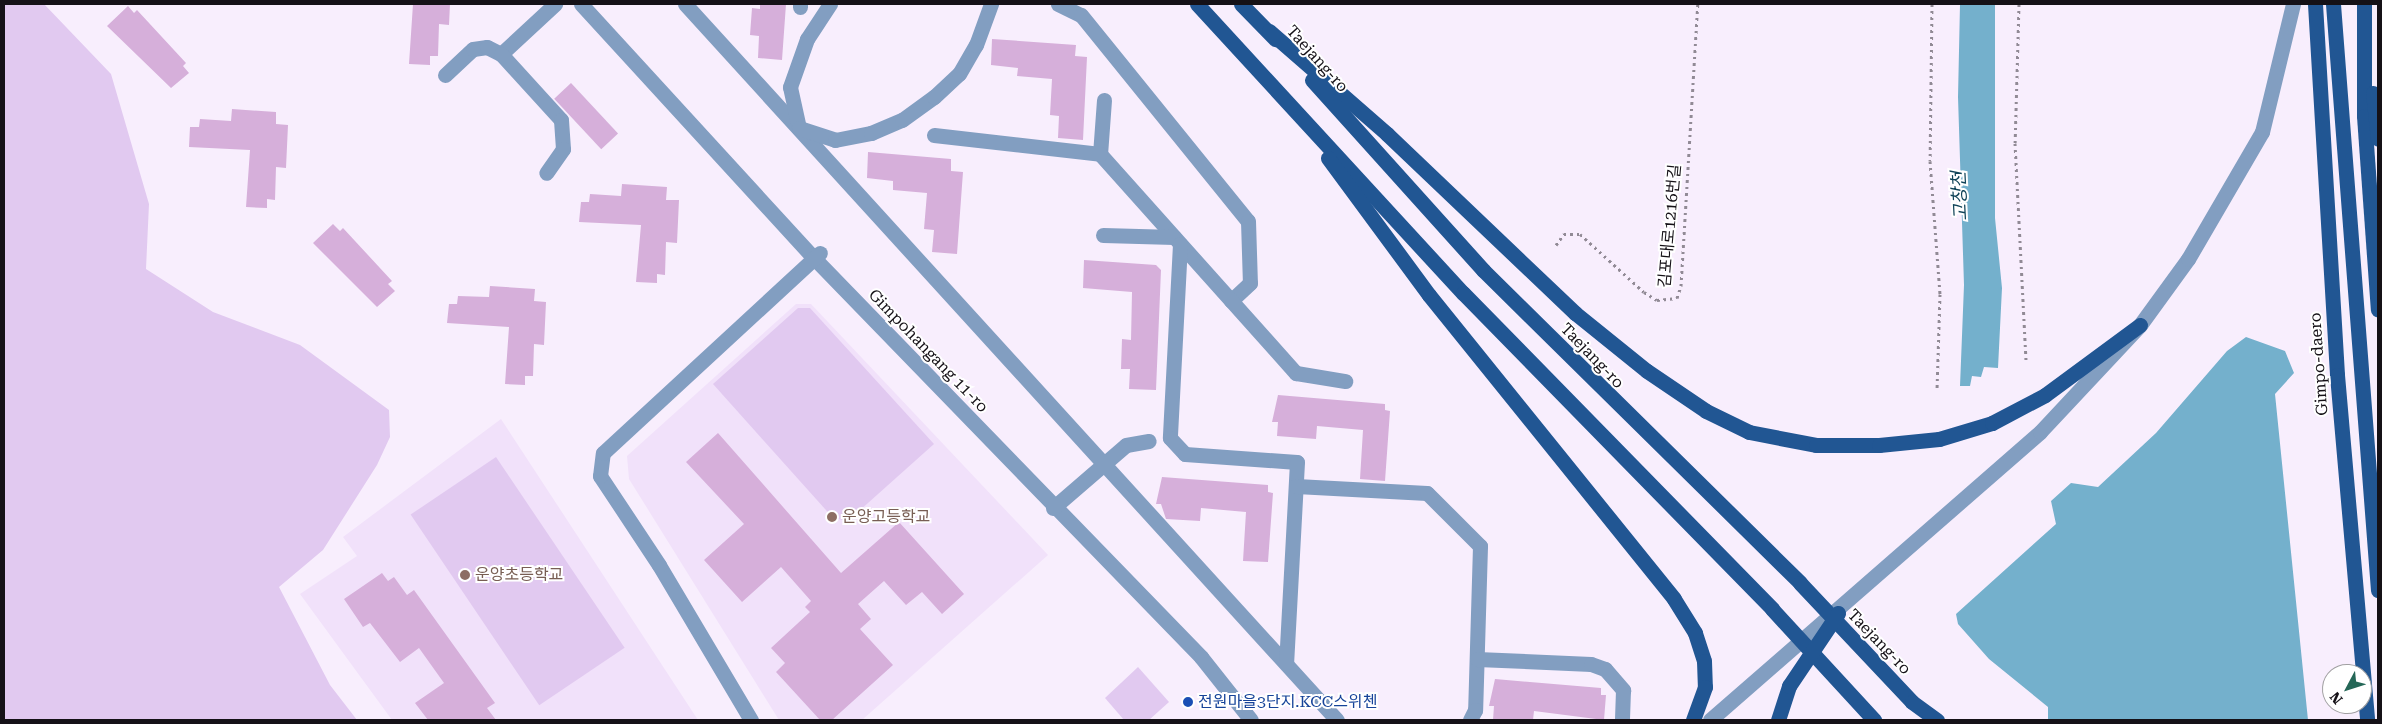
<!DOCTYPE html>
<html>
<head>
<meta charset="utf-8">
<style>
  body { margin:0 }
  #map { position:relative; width:2382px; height:724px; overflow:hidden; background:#f8eefd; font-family:"Roboto Serif","Noto Sans KR",serif }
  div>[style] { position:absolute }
  .built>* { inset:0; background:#f1e1fa }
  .green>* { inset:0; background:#e1c9f0; transform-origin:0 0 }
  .water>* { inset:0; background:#74b0cc }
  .building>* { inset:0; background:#d6afda; transform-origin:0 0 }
  .path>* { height:3px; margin-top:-1.5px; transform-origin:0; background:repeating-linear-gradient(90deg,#918a95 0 2.5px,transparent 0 6.5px) }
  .minor>* { height:15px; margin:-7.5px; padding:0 7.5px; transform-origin:7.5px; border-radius:7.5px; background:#829ec1 }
  .major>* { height:15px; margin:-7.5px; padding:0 7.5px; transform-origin:7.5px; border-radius:7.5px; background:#215693 }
  .dots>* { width:14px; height:14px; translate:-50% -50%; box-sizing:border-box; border:2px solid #fff; border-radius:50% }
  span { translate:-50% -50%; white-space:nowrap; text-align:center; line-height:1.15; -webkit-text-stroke:4px #fff; paint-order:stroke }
  .street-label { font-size:16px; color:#151117 }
  .education-label { font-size:16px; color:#785e54 }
  .left { translate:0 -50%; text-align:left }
  .transit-label { font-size:16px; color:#164399 }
  .water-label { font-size:18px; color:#104358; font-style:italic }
  .frame { position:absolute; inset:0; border:5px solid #151117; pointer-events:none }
  .north { position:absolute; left:2322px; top:664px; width:50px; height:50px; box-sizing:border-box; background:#fff; border:1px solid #a1a0a2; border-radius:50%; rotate:230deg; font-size:14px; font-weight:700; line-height:20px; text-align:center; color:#151117 }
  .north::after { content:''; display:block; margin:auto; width:18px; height:22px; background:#256757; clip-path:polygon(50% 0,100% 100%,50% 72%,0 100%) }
</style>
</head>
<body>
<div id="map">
  <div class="built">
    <i style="clip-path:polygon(796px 304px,811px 304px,1048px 555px,862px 720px,779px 720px,629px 479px,627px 456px)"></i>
    <i style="clip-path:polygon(501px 419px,698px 720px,392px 720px,300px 594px,357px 556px,343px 537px)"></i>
  </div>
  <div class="green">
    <i style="clip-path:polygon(4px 4px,44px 4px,111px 74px,149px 204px,146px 269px,213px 312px,300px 345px,389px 410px,390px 437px,377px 465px,323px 550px,279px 587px,330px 685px,357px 720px,4px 720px)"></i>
    <i style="clip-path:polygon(798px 308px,810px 308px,934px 444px,849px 520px,834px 519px,713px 384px)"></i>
    <i style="left:496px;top:457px;width:230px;height:103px;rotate:56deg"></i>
    <i style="clip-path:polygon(1138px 667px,1169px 702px,1149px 720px,1124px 720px,1105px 698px)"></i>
  </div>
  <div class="water">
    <i style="clip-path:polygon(1960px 4px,1995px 4px,1995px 218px,2002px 288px,1998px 368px,1984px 367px,1981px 377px,1972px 376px,1970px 386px,1960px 386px,1964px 285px,1958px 97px)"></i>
    <i style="clip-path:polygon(2246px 337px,2285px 351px,2294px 373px,2275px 394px,2308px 720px,2048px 720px,2048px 707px,1989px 659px,1958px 624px,1956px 614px,2056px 524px,2051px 501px,2071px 483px,2098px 487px,2156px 433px,2227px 351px)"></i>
  </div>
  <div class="building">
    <i style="clip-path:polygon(413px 4px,450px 4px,449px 25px,439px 24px,438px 56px,430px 56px,430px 65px,409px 64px)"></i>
    <i style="clip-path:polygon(760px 4px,786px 4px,782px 60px,758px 58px,759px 36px,750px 35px,752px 8px,760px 9px)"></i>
    <i style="clip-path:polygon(128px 6px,134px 13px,137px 10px,186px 63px,183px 66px,189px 73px,171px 88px,107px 26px)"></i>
    <i style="clip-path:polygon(992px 39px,1076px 45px,1075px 56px,1087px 57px,1083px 140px,1058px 138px,1059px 116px,1050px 115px,1052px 79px,1017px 76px,1018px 68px,991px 65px)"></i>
    <i style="left:571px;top:83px;width:69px;height:23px;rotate:47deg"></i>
    <i style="clip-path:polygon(232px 109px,276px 112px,276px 124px,288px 125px,286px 168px,276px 167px,275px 200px,267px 199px,267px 208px,246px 207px,250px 150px,189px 147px,190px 127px,199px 127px,200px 119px,231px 121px)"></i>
    <i style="clip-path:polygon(868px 152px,951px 159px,951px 171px,963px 172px,957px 254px,932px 252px,934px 230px,924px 229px,927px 193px,893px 190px,893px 181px,867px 178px)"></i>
    <i style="clip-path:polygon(622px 184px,667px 187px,666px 200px,679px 200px,677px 243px,666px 242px,665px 275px,657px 274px,657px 283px,636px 282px,641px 225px,579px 222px,581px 202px,589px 202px,590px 194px,621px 196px)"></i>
    <i style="clip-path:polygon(333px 224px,340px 231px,343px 228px,392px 281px,388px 284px,395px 291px,377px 307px,313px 243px)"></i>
    <i style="clip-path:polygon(1084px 260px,1156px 265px,1161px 270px,1156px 390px,1129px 389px,1130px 369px,1121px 369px,1122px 339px,1131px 340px,1132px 292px,1083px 288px)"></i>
    <i style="clip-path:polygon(490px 286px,535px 289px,534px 301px,546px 302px,544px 345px,534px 344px,533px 376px,525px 376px,525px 385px,505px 384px,509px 327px,447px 323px,449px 304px,457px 304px,458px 296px,489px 297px)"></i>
    <i style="clip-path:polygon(1278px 395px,1385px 404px,1385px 410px,1390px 411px,1385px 481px,1360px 479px,1363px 430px,1317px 426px,1316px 439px,1277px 436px,1278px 422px,1272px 422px)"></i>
    <i style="clip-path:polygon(718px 433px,841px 573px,899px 522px,964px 594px,942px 614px,922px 592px,906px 605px,884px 581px,858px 604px,871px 619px,860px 629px,893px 665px,832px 720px,820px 720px,776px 672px,785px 663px,771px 648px,810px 612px,805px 607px,811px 601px,781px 567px,742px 602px,704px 560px,744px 524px,686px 462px)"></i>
    <i style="clip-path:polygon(1162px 477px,1268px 485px,1268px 492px,1273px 493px,1268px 562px,1243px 561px,1246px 512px,1201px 508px,1200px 521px,1166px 519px,1161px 504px,1156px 504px)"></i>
    <i style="clip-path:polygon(382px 573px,388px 581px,394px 577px,407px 595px,414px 590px,495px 703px,487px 708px,496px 720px,428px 720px,415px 703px,444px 683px,419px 648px,400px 662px,370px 623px,363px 627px,344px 599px)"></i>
    <i style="clip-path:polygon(1495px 679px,1601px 688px,1601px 695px,1606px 695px,1604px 720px,1534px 711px,1533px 720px,1493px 720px,1494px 706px,1489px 706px)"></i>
  </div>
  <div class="path">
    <i style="left:1932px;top:4px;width:157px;rotate:90.7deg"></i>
    <i style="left:1930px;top:161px;width:133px;rotate:85.7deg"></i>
    <i style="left:1940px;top:294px;width:95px;rotate:91.8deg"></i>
    <i style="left:2019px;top:4px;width:139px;rotate:91.6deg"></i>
    <i style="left:2015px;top:143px;width:217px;rotate:87.1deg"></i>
    <i style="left:1556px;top:245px;width:14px;rotate:-54deg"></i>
    <i style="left:1564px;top:234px;width:16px"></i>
    <i style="left:1580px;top:234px;width:86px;rotate:42.2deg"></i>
    <i style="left:1644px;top:292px;width:15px;rotate:32deg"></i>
    <i style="left:1657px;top:300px;width:20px;rotate:-6deg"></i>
    <i style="left:1677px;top:298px;width:13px;rotate:-72deg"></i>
    <i style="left:1681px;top:286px;width:283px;rotate:-86.6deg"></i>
  </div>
  <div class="minor">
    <i style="left:581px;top:4px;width:345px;rotate:47.5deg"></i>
    <i style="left:814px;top:258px;width:556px;rotate:45.87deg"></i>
    <i style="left:1201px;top:657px;width:80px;rotate:51.6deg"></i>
    <i style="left:685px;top:4px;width:968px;rotate:47.68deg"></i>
    <i style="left:830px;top:4px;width:42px;rotate:123.3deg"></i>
    <i style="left:807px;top:39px;width:51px;rotate:109.5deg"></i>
    <i style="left:790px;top:87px;width:42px;rotate:77.6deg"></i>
    <i style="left:799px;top:128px;width:38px;rotate:18deg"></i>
    <i style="left:835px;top:140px;width:37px;rotate:-11deg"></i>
    <i style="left:871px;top:133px;width:34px;rotate:-23deg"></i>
    <i style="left:902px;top:120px;width:39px;rotate:-36deg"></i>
    <i style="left:934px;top:97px;width:34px;rotate:-43deg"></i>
    <i style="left:959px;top:74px;width:34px;rotate:-60deg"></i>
    <i style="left:976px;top:45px;width:44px;rotate:-69.9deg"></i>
    <i style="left:1058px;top:4px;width:25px;rotate:26deg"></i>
    <i style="left:1081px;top:15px;width:265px;rotate:51deg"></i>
    <i style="left:1248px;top:221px;width:62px;rotate:88.2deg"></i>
    <i style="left:1250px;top:283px;width:26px;rotate:137deg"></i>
    <i style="left:800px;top:7px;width:3px;rotate:-90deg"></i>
    <i style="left:501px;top:54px;width:74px;rotate:-42.8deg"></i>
    <i style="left:445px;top:75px;width:38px;rotate:-43deg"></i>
    <i style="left:473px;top:49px;width:14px;rotate:-8deg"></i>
    <i style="left:487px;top:47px;width:16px;rotate:27deg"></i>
    <i style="left:501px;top:54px;width:89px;rotate:47.7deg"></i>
    <i style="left:561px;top:120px;width:29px;rotate:86deg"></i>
    <i style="left:563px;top:149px;width:29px;rotate:125deg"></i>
    <i style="left:1104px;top:100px;width:54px;rotate:94.2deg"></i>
    <i style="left:1100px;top:154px;width:294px;rotate:48.2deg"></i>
    <i style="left:1296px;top:373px;width:50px;rotate:9.3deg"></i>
    <i style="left:934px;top:135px;width:167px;rotate:6.5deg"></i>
    <i style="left:1103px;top:235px;width:71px;rotate:1.6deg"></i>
    <i style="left:1180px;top:244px;width:194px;rotate:93deg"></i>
    <i style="left:1170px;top:438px;width:22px;rotate:47deg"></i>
    <i style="left:1185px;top:454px;width:112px;rotate:4.1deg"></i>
    <i style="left:1297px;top:462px;width:201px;rotate:93.1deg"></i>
    <i style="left:1296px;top:486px;width:131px;rotate:3.1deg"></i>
    <i style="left:1427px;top:493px;width:75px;rotate:45deg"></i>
    <i style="left:1480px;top:546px;width:164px;rotate:91.7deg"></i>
    <i style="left:1475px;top:710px;width:11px;rotate:117deg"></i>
    <i style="left:1053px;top:508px;width:96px;rotate:-40.8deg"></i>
    <i style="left:1126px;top:445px;width:23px;rotate:-10deg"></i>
    <i style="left:1477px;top:659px;width:114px;rotate:2.5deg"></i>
    <i style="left:1591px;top:664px;width:15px;rotate:20deg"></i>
    <i style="left:1605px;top:669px;width:28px;rotate:49deg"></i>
    <i style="left:1623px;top:690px;width:30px;rotate:92deg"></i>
    <i style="left:751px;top:720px;width:180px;rotate:-120.7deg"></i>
    <i style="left:659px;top:565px;width:107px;rotate:-123.5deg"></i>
    <i style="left:600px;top:476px;width:23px;rotate:-83deg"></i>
    <i style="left:603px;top:453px;width:295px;rotate:-42.7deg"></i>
    <i style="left:1710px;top:720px;width:438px;rotate:-41.1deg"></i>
    <i style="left:2040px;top:432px;width:146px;rotate:-46.9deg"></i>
    <i style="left:2140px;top:325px;width:82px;rotate:-54deg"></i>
    <i style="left:2188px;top:259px;width:147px;rotate:-59.8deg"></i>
    <i style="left:2262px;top:132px;width:132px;rotate:-76.4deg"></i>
  </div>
  <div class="major">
    <i style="left:1197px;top:4px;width:393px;rotate:47.4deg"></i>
    <i style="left:1463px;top:293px;width:442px;rotate:45.6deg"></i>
    <i style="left:1772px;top:609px;width:151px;rotate:47.4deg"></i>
    <i style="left:1241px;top:4px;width:49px;rotate:45.8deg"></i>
    <i style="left:2315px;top:4px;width:372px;rotate:86.6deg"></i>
    <i style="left:2337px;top:375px;width:346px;rotate:85deg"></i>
    <i style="left:2333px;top:4px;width:588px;rotate:85.61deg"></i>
    <i style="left:2364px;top:4px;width:112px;rotate:90deg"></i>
    <i style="left:2364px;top:116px;width:194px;rotate:85.9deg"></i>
    <i style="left:1269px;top:31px;width:157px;rotate:41.1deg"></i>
    <i style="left:1387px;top:134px;width:260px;rotate:43.6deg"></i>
    <i style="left:1575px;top:313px;width:92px;rotate:38.9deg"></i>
    <i style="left:1647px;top:371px;width:71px;rotate:34.1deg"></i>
    <i style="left:1706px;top:411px;width:48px;rotate:26deg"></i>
    <i style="left:1749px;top:432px;width:68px;rotate:11deg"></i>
    <i style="left:1816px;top:445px;width:63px"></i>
    <i style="left:1879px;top:445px;width:60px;rotate:-5.7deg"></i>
    <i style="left:1939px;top:439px;width:55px;rotate:-16.8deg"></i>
    <i style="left:1992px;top:423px;width:60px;rotate:-27.8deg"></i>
    <i style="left:2045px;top:395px;width:118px;rotate:-36.4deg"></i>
    <i style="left:1312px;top:80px;width:256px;rotate:48deg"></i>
    <i style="left:1483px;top:270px;width:445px;rotate:44.6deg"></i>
    <i style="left:1800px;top:583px;width:163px;rotate:46.7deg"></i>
    <i style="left:1912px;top:702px;width:31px;rotate:36deg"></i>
    <i style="left:2373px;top:93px;width:46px;rotate:83.8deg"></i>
    <i style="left:1328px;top:158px;width:170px;rotate:53.6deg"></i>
    <i style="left:1429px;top:295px;width:390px;rotate:51.1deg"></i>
    <i style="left:1674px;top:599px;width:40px;rotate:58deg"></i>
    <i style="left:1695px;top:633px;width:29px;rotate:72deg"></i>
    <i style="left:1704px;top:661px;width:26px;rotate:88deg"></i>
    <i style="left:1705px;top:687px;width:35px;rotate:110deg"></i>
    <i style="left:1778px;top:720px;width:36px;rotate:-72deg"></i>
    <i style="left:1789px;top:686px;width:88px;rotate:-56.1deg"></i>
  </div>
  <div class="dots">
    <i style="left:832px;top:517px;background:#8d6e63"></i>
    <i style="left:465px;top:575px;background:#8d6e63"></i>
    <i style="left:1188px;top:702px;background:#1a4fb4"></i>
  </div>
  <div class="street-label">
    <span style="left:1317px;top:59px;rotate:48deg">Taejang-ro</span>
    <span style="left:1670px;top:226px;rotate:-85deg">김포대로1216번길</span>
    <span style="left:928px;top:351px;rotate:46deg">Gimpohangang 11-ro</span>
    <span style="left:1592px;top:356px;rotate:46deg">Taejang-ro</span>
    <span style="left:2319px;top:364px;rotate:-94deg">Gimpo-daero</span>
    <span style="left:1879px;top:642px;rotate:46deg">Taejang-ro</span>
  </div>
  <div class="education-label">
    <span class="left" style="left:842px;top:517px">운양고등학교</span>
    <span class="left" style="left:475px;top:575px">운양초등학교</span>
  </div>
  <div class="transit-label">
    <span class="left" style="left:1198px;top:702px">전원마을3단지.KCC스위첸</span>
  </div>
  <div class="water-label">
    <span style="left:1960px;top:196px;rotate:-93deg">고창천</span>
  </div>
  <div class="frame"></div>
  <div class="north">N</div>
</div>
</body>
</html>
